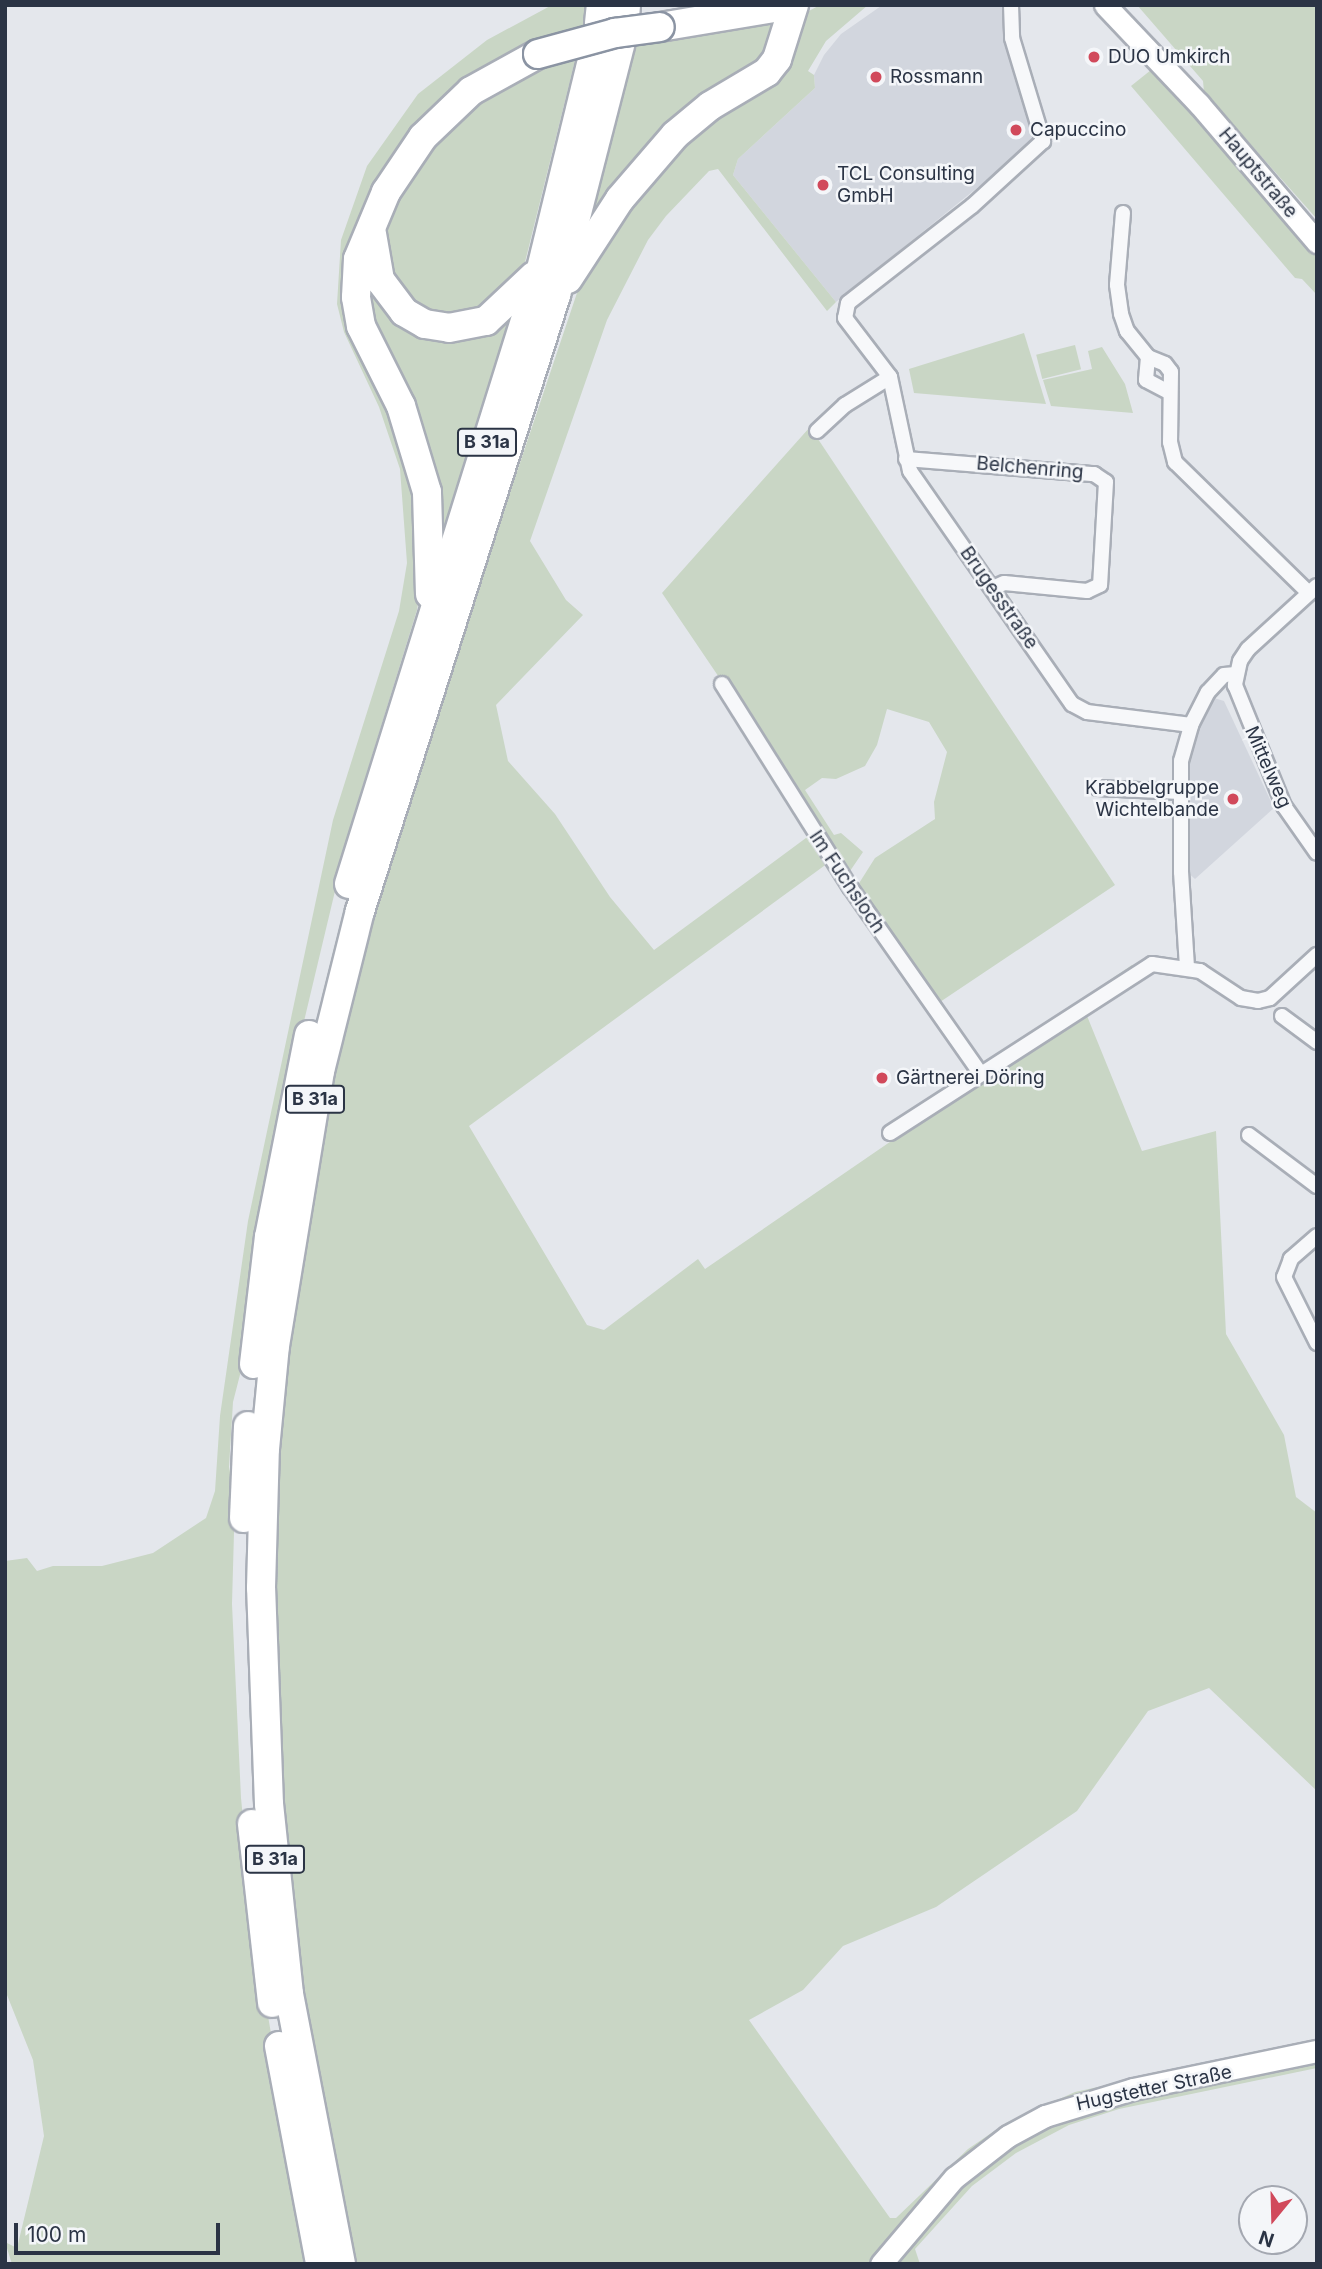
<!DOCTYPE html>
<html>
<head>
<meta charset="utf-8">
<style>
  body { margin:0 }
  #map { position:relative; width:1322px; height:2269px; overflow:hidden; background:#e4e7ec; font-family:Inter,sans-serif }
  div>[style] { position:absolute }
  .built>* { inset:0; background:#d2d6de }
  .green>* { inset:0; background:#c9d6c5; transform-origin:0 0 }
  .roads { filter:drop-shadow(2px 0 #a9aeb7) drop-shadow(-2px 0 #a9aeb7) drop-shadow(0 2px #a9aeb7) drop-shadow(0 -2px #a9aeb7) }
  .street>* { height:14px; margin:-7px; padding:0 7px; transform-origin:7px; border-radius:7px; background:#f7f8fa }
  .secondary>* { height:21px; margin:-10.5px; padding:0 10.5px; transform-origin:10.5px; border-radius:10.5px; background:#fff }
  .highway>* { height:28px; margin:-14px; padding:0 14px; transform-origin:14px; border-radius:14px; background:#fff }
  .bridges { filter:drop-shadow(2px 0 #8b94a3) drop-shadow(-2px 0 #8b94a3) drop-shadow(0 2px #8b94a3) drop-shadow(0 -2px #8b94a3) }
  .highway-bridge>* { height:28px; margin:-14px; padding:0 14px; transform-origin:14px; border-radius:14px; background:#fff }
  .dots>* { width:19px; height:19px; translate:-50% -50%; box-sizing:border-box; border:4px solid #f4f6f9; border-radius:50% }
  span { translate:-50% -50%; white-space:nowrap; text-align:center; line-height:1.15; -webkit-text-stroke:5px #f4f6f9; paint-order:stroke }
  .shield-label span { padding:2px 5px; background:#f4f6f9; border:2px solid; border-radius:5px; -webkit-text-stroke-width:0 }
  .shield-label { font-size:18px; color:#2b3445; font-weight:700 }
  .poi-label { font-size:19px; color:#2b3445 }
  .left { translate:0 -50%; text-align:left }
  .right { translate:-100% -50%; text-align:right }
  .street-label { font-size:19px; color:#2b3445 }
  .frame { position:absolute; inset:0; border:7px solid #2b3445; pointer-events:none }
  .north { position:absolute; left:1238px; top:2185px; width:70px; height:70px; box-sizing:border-box; background:#f4f6f9; border:2px solid #a4a8b1; border-radius:50%; rotate:199deg; font-size:19px; font-weight:700; line-height:28px; text-align:center; color:#2b3445 }
  .north::after { content:''; display:block; margin:auto; width:24px; height:32px; background:#d1495b; clip-path:polygon(50% 0,100% 100%,50% 72%,0 100%) }
  .scale { position:absolute; left:14px; top:2223px; width:206px; height:32px; box-sizing:border-box; border:4px solid #2b3445; border-top:0; padding-left:9px; font-size:21px; line-height:24px; white-space:nowrap; color:#2b3445; -webkit-text-stroke:5px #f4f6f9; paint-order:stroke }
</style>
</head>
<body>
<div id="map">
  <div class="built">
    <i style="clip-path:polygon(1002px 5px,1006px 46px,1035px 130px,1030px 145px,836px 302px,733px 175px,738px 159px,815px 88px,814px 75px,824px 55px,841px 34px,881px 6px)"></i>
    <i style="clip-path:polygon(1214px 698px,1224px 701px,1274px 808px,1195px 879px,1186px 871px,1186px 766px,1191px 746px)"></i>
  </div>
  <div class="green">
    <i style="clip-path:polygon(552px 5px,586px 5px,583px 29px,469px 83px,352px 267px,408px 435px,422px 579px,417px 610px,351px 824px,285px 1101px,243px 1363px,233px 1402px,229px 1467px,235px 1497px,232px 1604px,241px 1798px,255px 1941px,311px 2264px,12px 2264px,5px 2242px,17px 2248px,44px 2136px,33px 2060px,5px 1990px,5px 1561px,27px 1558px,37px 1571px,53px 1566px,102px 1566px,153px 1553px,206px 1518px,215px 1491px,220px 1416px,248px 1221px,333px 820px,399px 611px,407px 563px,400px 469px,379px 407px,344px 332px,337px 304px,341px 240px,367px 166px,418px 94px,487px 40px)"></i>
    <i style="clip-path:polygon(820px 5px,868px 5px,826px 41px,808px 71px,814px 75px,815px 88px,738px 159px,733px 175px,836px 302px,827px 311px,718px 169px,709px 171px,666px 216px,648px 240px,607px 320px,530px 541px,566px 600px,583px 615px,496px 705px,508px 761px,555px 814px,610px 897px,654px 950px,810px 835px,828px 863px,469px 1126px,587px 1325px,604px 1330px,698px 1259px,705px 1269px,986px 1076px,982px 1067px,1132px 965px,1138px 975px,1085px 1011px,1142px 1151px,1216px 1131px,1226px 1334px,1284px 1435px,1296px 1497px,1317px 1513px,1317px 1791px,1209px 1688px,1148px 1711px,1077px 1811px,936px 1907px,843px 1946px,803px 1990px,749px 2020px,890px 2218px,896px 2218px,968px 2149px,1006px 2123px,1075px 2092px,1317px 2039px,1317px 2068px,1119px 2109px,1069px 2125px,1016px 2153px,972px 2186px,915px 2249px,920px 2264px,346px 2264px,287px 1910px,271px 1508px,302px 1212px,364px 932px,473px 583px,490px 552px,580px 284px,638px 183px,807px 12px)"></i>
    <i style="clip-path:polygon(1137px 5px,1317px 5px,1317px 219px,1204px 92px,1203px 81px)"></i>
    <i style="clip-path:polygon(781px 14px,770px 58px,734px 85px,582px 250px,632px 41px)"></i>
    <i style="clip-path:polygon(577px 53px,525px 262px,512px 289px,464px 319px,414px 308px,384px 272px,382px 217px,421px 150px,486px 90px)"></i>
    <i style="clip-path:polygon(1156px 66px,1317px 253px,1317px 295px,1302px 279px,1295px 278px,1131px 86px)"></i>
    <i style="clip-path:polygon(367px 259px,429px 329px,524px 293px,436px 566px,364px 311px)"></i>
    <i style="clip-path:polygon(1024px 333px,1046px 404px,914px 393px,909px 369px)"></i>
    <i style="left:1075px;top:345px;width:25px;height:40px;rotate:76deg"></i>
    <i style="clip-path:polygon(1102px 347px,1125px 384px,1133px 413px,1051px 406px,1043px 380px,1092px 369px,1088px 351px)"></i>
    <i style="clip-path:polygon(810px 427px,1115px 885px,937px 1004px,856px 888px,875px 858px,935px 819px,934px 802px,947px 752px,929px 722px,887px 709px,877px 745px,865px 766px,836px 779px,822px 778px,805px 790px,834px 835px,841px 833px,863px 852px,850px 871px,662px 593px)"></i>
  </div>
  <div class="roads">
    <div class="street">
      <i style="left:1011px;top:5px;width:33px;rotate:88deg"></i>
      <i style="left:1012px;top:38px;width:108px;rotate:73.2deg"></i>
      <i style="left:1043px;top:141px;width:96px;rotate:137.5deg"></i>
      <i style="left:972px;top:206px;width:157px;rotate:142deg"></i>
      <i style="left:848px;top:303px;width:15px;rotate:101deg"></i>
      <i style="left:845px;top:318px;width:74px;rotate:52.7deg"></i>
      <i style="left:890px;top:377px;width:96px;rotate:78deg"></i>
      <i style="left:910px;top:471px;width:284px;rotate:55.2deg"></i>
      <i style="left:1072px;top:704px;width:17px;rotate:28deg"></i>
      <i style="left:1087px;top:712px;width:105px;rotate:7.1deg"></i>
      <i style="left:1123px;top:213px;width:72px;rotate:94.8deg"></i>
      <i style="left:1117px;top:285px;width:29px;rotate:82deg"></i>
      <i style="left:1121px;top:314px;width:18px;rotate:71deg"></i>
      <i style="left:1127px;top:331px;width:33px;rotate:51deg"></i>
      <i style="left:1148px;top:357px;width:18px;rotate:22deg"></i>
      <i style="left:1165px;top:364px;width:10px;rotate:53deg"></i>
      <i style="left:1171px;top:372px;width:70px;rotate:90.8deg"></i>
      <i style="left:1170px;top:442px;width:21px;rotate:76deg"></i>
      <i style="left:1175px;top:462px;width:187px;rotate:44.4deg"></i>
      <i style="left:1148px;top:357px;width:23px;rotate:95deg"></i>
      <i style="left:1146px;top:380px;width:27px;rotate:28deg"></i>
      <i style="left:817px;top:431px;width:38px;rotate:-43deg"></i>
      <i style="left:845px;top:405px;width:53px;rotate:-31.9deg"></i>
      <i style="left:906px;top:459px;width:189px;rotate:4.6deg"></i>
      <i style="left:1094px;top:474px;width:14px;rotate:34deg"></i>
      <i style="left:1106px;top:482px;width:103px;rotate:93.3deg"></i>
      <i style="left:1100px;top:585px;width:14px;rotate:155deg"></i>
      <i style="left:1087px;top:591px;width:83px;rotate:-174.5deg"></i>
      <i style="left:1004px;top:583px;width:12px;rotate:156deg"></i>
      <i style="left:1317px;top:586px;width:93px;rotate:137.6deg"></i>
      <i style="left:1248px;top:649px;width:14px;rotate:124deg"></i>
      <i style="left:1240px;top:661px;width:25px;rotate:102deg"></i>
      <i style="left:1235px;top:685px;width:131px;rotate:68deg"></i>
      <i style="left:1284px;top:806px;width:57px;rotate:54.9deg"></i>
      <i style="left:722px;top:684px;width:240px;rotate:57.8deg"></i>
      <i style="left:850px;top:887px;width:227px;rotate:55deg"></i>
      <i style="left:1098px;top:788px;width:82px;rotate:2.8deg"></i>
      <i style="left:1187px;top:967px;width:95px;rotate:-93.6deg"></i>
      <i style="left:1181px;top:872px;width:111px;rotate:-90deg"></i>
      <i style="left:1181px;top:761px;width:37px;rotate:-74deg"></i>
      <i style="left:1191px;top:725px;width:37px;rotate:-63deg"></i>
      <i style="left:1208px;top:692px;width:23px;rotate:-47deg"></i>
      <i style="left:1224px;top:675px;width:12px;rotate:-5deg"></i>
      <i style="left:1282px;top:1016px;width:44px;rotate:36.6deg"></i>
      <i style="left:890px;top:1133px;width:312px;rotate:-32.8deg"></i>
      <i style="left:1152px;top:964px;width:49px;rotate:8.3deg"></i>
      <i style="left:1200px;top:971px;width:49px;rotate:33.4deg"></i>
      <i style="left:1241px;top:998px;width:17px;rotate:10deg"></i>
      <i style="left:1258px;top:1001px;width:12px;rotate:-14deg"></i>
      <i style="left:1270px;top:998px;width:64px;rotate:-42.5deg"></i>
      <i style="left:1249px;top:1135px;width:85px;rotate:36.9deg"></i>
      <i style="left:1317px;top:1236px;width:35px;rotate:139deg"></i>
      <i style="left:1291px;top:1259px;width:19px;rotate:111deg"></i>
      <i style="left:1284px;top:1277px;width:74px;rotate:63.4deg"></i>
    </div>
    <div class="secondary">
      <i style="left:1105px;top:5px;width:137px;rotate:46.5deg"></i>
      <i style="left:1199px;top:104px;width:182px;rotate:49.5deg"></i>
      <i style="left:881px;top:2264px;width:113px;rotate:-49.7deg"></i>
      <i style="left:954px;top:2178px;width:68px;rotate:-37.9deg"></i>
      <i style="left:1008px;top:2136px;width:42px;rotate:-28.4deg"></i>
      <i style="left:1045px;top:2116px;width:92px;rotate:-17.1deg"></i>
      <i style="left:1133px;top:2089px;width:188px;rotate:-11.7deg"></i>
    </div>
    <div class="highway">
      <i style="left:625px;top:17px;width:12px;rotate:-85deg"></i>
      <i style="left:599px;top:23px;width:18px;rotate:-84deg"></i>
      <i style="left:660px;top:27px;width:134px;rotate:-9.5deg"></i>
      <i style="left:372px;top:234px;width:47px;rotate:80.1deg"></i>
      <i style="left:380px;top:280px;width:40px;rotate:53deg"></i>
      <i style="left:404px;top:312px;width:24px;rotate:30deg"></i>
      <i style="left:425px;top:324px;width:24px;rotate:9deg"></i>
      <i style="left:449px;top:328px;width:38px;rotate:-11deg"></i>
      <i style="left:486px;top:321px;width:66px;rotate:-43.2deg"></i>
      <i style="left:568px;top:279px;width:95px;rotate:-57deg"></i>
      <i style="left:620px;top:199px;width:84px;rotate:-49.3deg"></i>
      <i style="left:675px;top:135px;width:45px;rotate:-39.6deg"></i>
      <i style="left:710px;top:106px;width:66px;rotate:-30.8deg"></i>
      <i style="left:767px;top:72px;width:16px;rotate:-52deg"></i>
      <i style="left:777px;top:59px;width:57px;rotate:-72.5deg"></i>
      <i style="left:430px;top:594px;width:102px;rotate:-91.7deg"></i>
      <i style="left:427px;top:492px;width:90px;rotate:-106.8deg"></i>
      <i style="left:401px;top:406px;width:89px;rotate:-116.6deg"></i>
      <i style="left:361px;top:326px;width:29px;rotate:-100deg"></i>
      <i style="left:356px;top:297px;width:38px;rotate:-87deg"></i>
      <i style="left:358px;top:259px;width:73px;rotate:-67.3deg"></i>
      <i style="left:386px;top:192px;width:66px;rotate:-56.1deg"></i>
      <i style="left:423px;top:137px;width:66px;rotate:-43.8deg"></i>
      <i style="left:471px;top:91px;width:77px;rotate:-28.9deg"></i>
      <i style="left:349px;top:884px;width:644px;rotate:-72.66deg"></i>
      <i style="left:541px;top:269px;width:223px;rotate:-76.3deg"></i>
      <i style="left:254px;top:1364px;width:128px;rotate:-83.3deg"></i>
      <i style="left:269px;top:1237px;width:206px;rotate:-78.8deg"></i>
      <i style="left:244px;top:1518px;width:92px;rotate:-87.5deg"></i>
      <i style="left:252px;top:1824px;width:180px;rotate:83.6deg"></i>
      <i style="left:279px;top:2046px;width:222px;rotate:79.3deg"></i>
      <i style="left:341px;top:2264px;width:275px;rotate:-100.9deg"></i>
      <i style="left:289px;top:1994px;width:191px;rotate:-96deg"></i>
      <i style="left:269px;top:1804px;width:216px;rotate:-92.1deg"></i>
      <i style="left:261px;top:1588px;width:139px;rotate:-88.4deg"></i>
      <i style="left:265px;top:1449px;width:103px;rotate:-84.5deg"></i>
      <i style="left:275px;top:1346px;width:279px;rotate:-80.7deg"></i>
      <i style="left:320px;top:1071px;width:165px;rotate:-76deg"></i>
      <i style="left:360px;top:911px;width:646px;rotate:-72.35deg"></i>
      <i style="left:556px;top:295px;width:258px;rotate:-75.6deg"></i>
    </div>
  </div>
  <div class="bridges">
    <div class="highway-bridge">
      <i style="left:538px;top:54px;width:80px;rotate:-15.3deg"></i>
      <i style="left:615px;top:33px;width:45px;rotate:-7.6deg"></i>
    </div>
  </div>
  <div class="dots">
    <i style="left:1094px;top:57px;background:#d1495b"></i>
    <i style="left:876px;top:77px;background:#d1495b"></i>
    <i style="left:1016px;top:130px;background:#d1495b"></i>
    <i style="left:823px;top:185px;background:#d1495b"></i>
    <i style="left:1233px;top:799px;background:#d1495b"></i>
    <i style="left:882px;top:1078px;background:#d1495b"></i>
  </div>
  <div class="shield-label">
    <span style="left:487px;top:442px">B 31a</span>
    <span style="left:315px;top:1099px">B 31a</span>
    <span style="left:275px;top:1859px">B 31a</span>
  </div>
  <div class="poi-label">
    <span class="left" style="left:1108px;top:57px">DUO Umkirch</span>
    <span class="left" style="left:890px;top:77px">Rossmann</span>
    <span class="left" style="left:1030px;top:130px">Capuccino</span>
    <span class="left" style="left:837px;top:185px">TCL Consulting<br>GmbH</span>
    <span class="right" style="left:1219px;top:799px">Krabbelgruppe<br>Wichtelbande</span>
    <span class="left" style="left:896px;top:1078px">Gärtnerei Döring</span>
  </div>
  <div class="street-label">
    <span style="left:1258px;top:173px;rotate:50deg">Hauptstraße</span>
    <span style="left:1030px;top:468px;rotate:5deg">Belchenring</span>
    <span style="left:999px;top:598px;rotate:55deg">Brugesstraße</span>
    <span style="left:1268px;top:767px;rotate:66deg">Mittelweg</span>
    <span style="left:847px;top:882px;rotate:56deg">Im Fuchsloch</span>
    <span style="left:1154px;top:2088px;rotate:-12deg">Hugstetter Straße</span>
  </div>
  <div class="frame"></div>
  <div class="north">N</div>
  <div class="scale">100 m</div>
</div>
</body>
</html>
